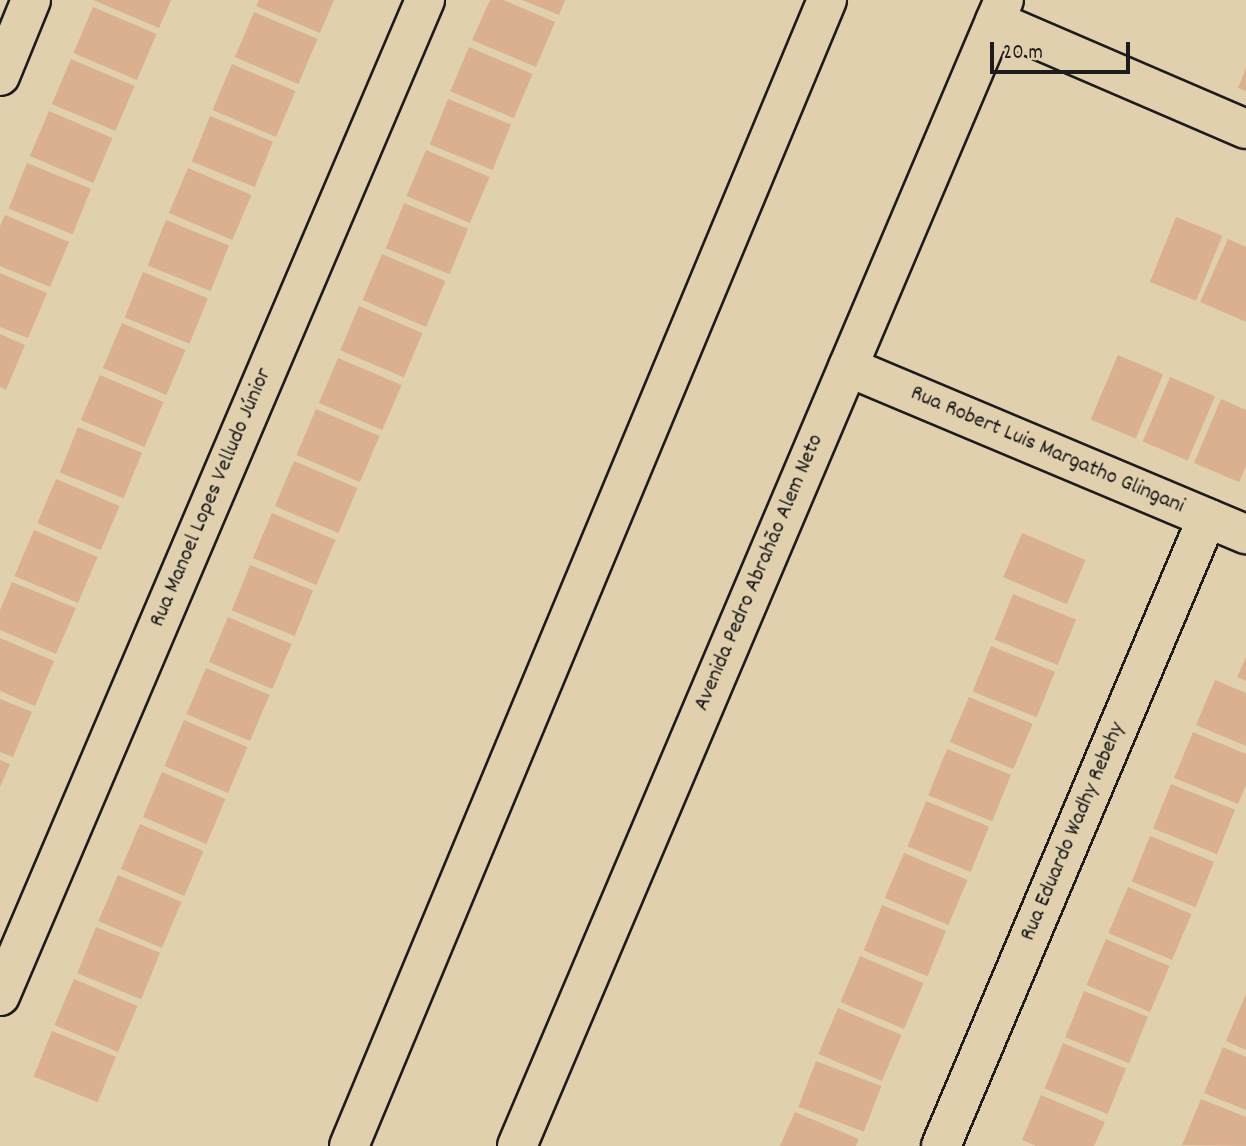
<!DOCTYPE html>
<html>
<head>
<meta charset="utf-8">
<style>
  body { margin:0 }
  #map { position:relative; width:1246px; height:1146px; overflow:hidden; background:#e1d0ae; font-family:Dekko,sans-serif }
  div>[style] { position:absolute }
  .building>* { inset:0; background:#dbb08f; transform-origin:0 0 }
  .roads { filter:drop-shadow(2px 0 #1c1c1c) drop-shadow(-2px 0 #1c1c1c) drop-shadow(0 2px #1c1c1c) drop-shadow(0 -2px #1c1c1c) }
  .minor>* { height:38px; margin:-19px; padding:0 19px; transform-origin:19px; border-radius:19px; background:#e1d0ae }
  span { translate:-50% -50%; white-space:nowrap; text-align:center; line-height:1.15; -webkit-text-stroke:5px #e1d0ae; paint-order:stroke }
  .street-label { font-size:23px; color:#1c1c1c }
  .scale { position:absolute; left:990px; top:42px; width:140px; height:32px; box-sizing:border-box; border:4px solid #1c1c1c; border-top:0; padding-left:9px; font-size:21px; line-height:24px; white-space:nowrap; color:#1c1c1c; -webkit-text-stroke:5px #e1d0ae; paint-order:stroke }
</style>
</head>
<body>
<div id="map">
  <div class="building">
    <i style="clip-path:polygon(93px 0,171px 0,159px 28px)"></i>
    <i style="clip-path:polygon(259px 0,334px 0,320px 33px,256px 6px)"></i>
    <i style="clip-path:polygon(490px 0,503px 0,555px 22px,536px 67px,472px 40px)"></i>
    <i style="clip-path:polygon(522px 0,565px 0,559px 15px)"></i>
    <i style="left:93px;top:7px;width:69px;height:50px;rotate:23deg"></i>
    <i style="left:254px;top:12px;width:69px;height:49px;rotate:23deg"></i>
    <i style="left:469px;top:47px;width:69px;height:48px;rotate:23deg"></i>
    <i style="left:71px;top:59px;width:69px;height:49px;rotate:23deg"></i>
    <i style="left:232px;top:64px;width:69px;height:50px;rotate:23deg"></i>
    <i style="clip-path:polygon(1246px 68px,1246px 91px,1238px 88px)"></i>
    <i style="left:448px;top:99px;width:68px;height:49px;rotate:22deg"></i>
    <i style="left:49px;top:111px;width:69px;height:49px;rotate:23deg"></i>
    <i style="left:210px;top:116px;width:68px;height:49px;rotate:22deg"></i>
    <i style="left:426px;top:150px;width:69px;height:50px;rotate:23deg"></i>
    <i style="left:27px;top:163px;width:69px;height:49px;rotate:22deg"></i>
    <i style="left:188px;top:168px;width:69px;height:49px;rotate:23deg"></i>
    <i style="left:404px;top:203px;width:69px;height:49px;rotate:22deg"></i>
    <i style="clip-path:polygon(5px 215px,69px 242px,50px 287px,0 266px,0 226px)"></i>
    <i style="left:1176px;top:217px;width:50px;height:70px;rotate:22deg"></i>
    <i style="left:166px;top:220px;width:68px;height:49px;rotate:22deg"></i>
    <i style="clip-path:polygon(1228px 239px,1246px 247px,1246px 322px,1200px 302px)"></i>
    <i style="left:382px;top:254px;width:69px;height:50px;rotate:23deg"></i>
    <i style="left:143px;top:272px;width:70px;height:49px;rotate:22deg"></i>
    <i style="clip-path:polygon(0 273px,47px 293px,28px 338px,0 327px)"></i>
    <i style="left:359px;top:306px;width:69px;height:48px;rotate:23deg"></i>
    <i style="left:122px;top:323px;width:69px;height:49px;rotate:23deg"></i>
    <i style="clip-path:polygon(0 334px,25px 345px,6px 390px,0 387px)"></i>
    <i style="left:1118px;top:355px;width:49px;height:70px;rotate:23deg"></i>
    <i style="left:338px;top:358px;width:69px;height:49px;rotate:23deg"></i>
    <i style="left:100px;top:375px;width:69px;height:49px;rotate:23deg"></i>
    <i style="left:1170px;top:377px;width:49px;height:70px;rotate:23deg"></i>
    <i style="clip-path:polygon(1221px 399px,1246px 410px,1246px 466px,1239px 482px,1194px 463px)"></i>
    <i style="left:316px;top:409px;width:69px;height:50px;rotate:23deg"></i>
    <i style="left:78px;top:427px;width:69px;height:49px;rotate:22deg"></i>
    <i style="left:294px;top:461px;width:69px;height:49px;rotate:23deg"></i>
    <i style="left:56px;top:479px;width:69px;height:48px;rotate:23deg"></i>
    <i style="left:272px;top:513px;width:69px;height:49px;rotate:23deg"></i>
    <i style="left:34px;top:530px;width:69px;height:50px;rotate:23deg"></i>
    <i style="left:1022px;top:533px;width:69px;height:48px;rotate:23deg"></i>
    <i style="left:250px;top:565px;width:68px;height:49px;rotate:22deg"></i>
    <i style="clip-path:polygon(12px 582px,76px 608px,56px 654px,0 630px,0 610px)"></i>
    <i style="left:1013px;top:594px;width:68px;height:49px;rotate:22deg"></i>
    <i style="left:228px;top:617px;width:69px;height:49px;rotate:23deg"></i>
    <i style="clip-path:polygon(0 638px,54px 661px,35px 706px,0 691px)"></i>
    <i style="left:991px;top:646px;width:69px;height:49px;rotate:22deg"></i>
    <i style="clip-path:polygon(1246px 657px,1246px 681px,1237px 677px)"></i>
    <i style="left:206px;top:668px;width:69px;height:50px;rotate:23deg"></i>
    <i style="clip-path:polygon(1215px 680px,1246px 693px,1246px 746px,1196px 725px)"></i>
    <i style="left:969px;top:697px;width:69px;height:49px;rotate:23deg"></i>
    <i style="clip-path:polygon(0 699px,32px 712px,13px 757px,0 752px)"></i>
    <i style="left:184px;top:720px;width:69px;height:50px;rotate:23deg"></i>
    <i style="clip-path:polygon(1193px 732px,1246px 754px,1246px 785px,1238px 804px,1174px 778px)"></i>
    <i style="left:947px;top:749px;width:69px;height:50px;rotate:22deg"></i>
    <i style="clip-path:polygon(0 760px,10px 764px,0 787px)"></i>
    <i style="left:162px;top:772px;width:69px;height:49px;rotate:23deg"></i>
    <i style="left:1171px;top:784px;width:69px;height:48px;rotate:22deg"></i>
    <i style="left:926px;top:801px;width:68px;height:49px;rotate:22deg"></i>
    <i style="left:140px;top:824px;width:69px;height:49px;rotate:23deg"></i>
    <i style="left:1150px;top:836px;width:69px;height:49px;rotate:22deg"></i>
    <i style="left:904px;top:853px;width:69px;height:49px;rotate:23deg"></i>
    <i style="left:118px;top:875px;width:69px;height:50px;rotate:23deg"></i>
    <i style="left:1128px;top:887px;width:69px;height:50px;rotate:23deg"></i>
    <i style="left:882px;top:905px;width:69px;height:49px;rotate:22deg"></i>
    <i style="left:96px;top:927px;width:69px;height:50px;rotate:22deg"></i>
    <i style="left:1106px;top:939px;width:69px;height:50px;rotate:23deg"></i>
    <i style="left:860px;top:956px;width:69px;height:50px;rotate:23deg"></i>
    <i style="left:74px;top:979px;width:69px;height:50px;rotate:23deg"></i>
    <i style="left:1084px;top:991px;width:69px;height:50px;rotate:22deg"></i>
    <i style="clip-path:polygon(1246px 994px,1246px 1050px,1226px 1041px)"></i>
    <i style="left:838px;top:1008px;width:69px;height:50px;rotate:23deg"></i>
    <i style="left:52px;top:1031px;width:69px;height:49px;rotate:22deg"></i>
    <i style="left:1063px;top:1043px;width:68px;height:49px;rotate:22deg"></i>
    <i style="clip-path:polygon(1223px 1047px,1246px 1057px,1246px 1110px,1204px 1093px)"></i>
    <i style="left:816px;top:1061px;width:70px;height:49px;rotate:21deg"></i>
    <i style="clip-path:polygon(1041px 1095px,1105px 1122px,1094px 1146px,1036px 1146px,1022px 1140px)"></i>
    <i style="clip-path:polygon(1201px 1099px,1246px 1117px,1246px 1146px,1182px 1145px)"></i>
    <i style="clip-path:polygon(795px 1112px,859px 1139px,856px 1146px,780px 1146px)"></i>
  </div>
  <div class="roads">
    <div class="minor">
      <i style="left:995px;top:21px;width:273px;rotate:23.3deg"></i>
      <i style="left:0;top:76px;width:82px;rotate:-67.8deg"></i>
      <i style="left:848px;top:367px;width:432px;rotate:22.8deg"></i>
      <i style="left:0;top:996px;width:1083px;rotate:-66.89deg"></i>
      <i style="left:349px;top:1146px;width:1242px;rotate:-67.36deg"></i>
      <i style="left:517px;top:1146px;width:1245px;rotate:-66.98deg"></i>
      <i style="left:941px;top:1146px;width:682px;rotate:-67.04deg"></i>
    </div>
  </div>
  <div class="street-label">
    <span style="left:1047px;top:451px;rotate:23deg">Rua Robert Luis Margatho Glingani</span>
    <span style="left:212px;top:498px;rotate:-67deg">Rua Manoel Lopes Velludo Júnior</span>
    <span style="left:760px;top:573px;rotate:-67deg">Avenida Pedro Abrahão Alem Neto</span>
    <span style="left:1074px;top:832px;rotate:-67deg">Rua Eduardo Wadhy Rebehy</span>
  </div>
  <div class="scale">20 m</div>
</div>
</body>
</html>
